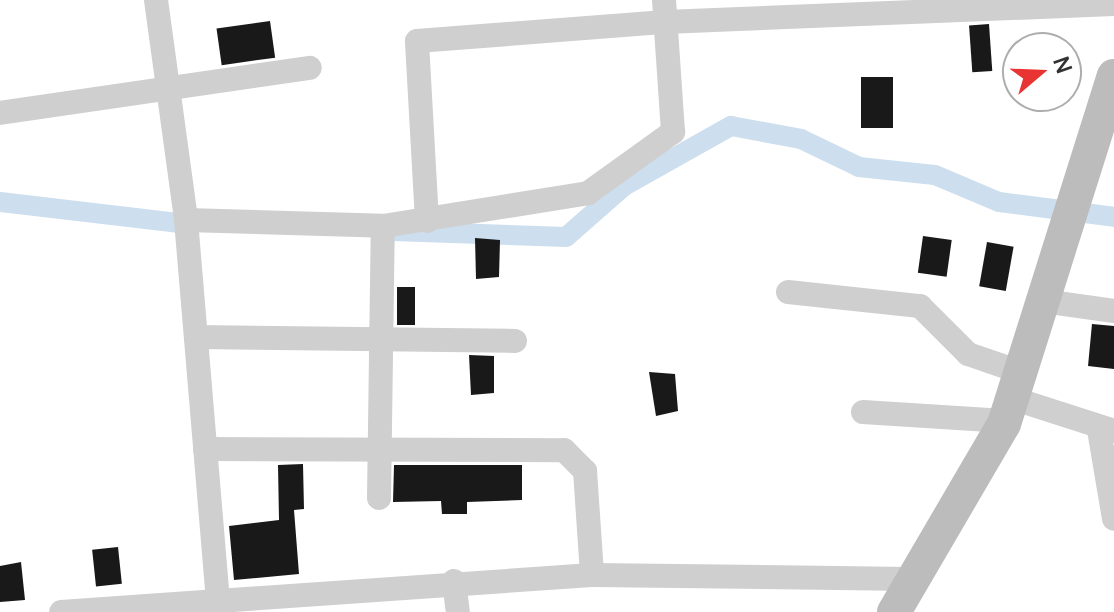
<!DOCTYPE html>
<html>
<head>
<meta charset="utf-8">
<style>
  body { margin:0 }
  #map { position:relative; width:1114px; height:612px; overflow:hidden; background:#fff; font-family:Manrope,sans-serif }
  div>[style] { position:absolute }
  .canal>* { height:20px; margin:-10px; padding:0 10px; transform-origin:10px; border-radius:10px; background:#cddeee }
  .building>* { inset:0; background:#191919; transform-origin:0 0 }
  .street>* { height:24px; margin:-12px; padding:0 12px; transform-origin:12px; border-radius:12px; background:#cfcfcf }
  .secondary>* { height:34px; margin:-17px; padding:0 17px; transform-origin:17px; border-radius:17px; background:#bcbcbc }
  span { translate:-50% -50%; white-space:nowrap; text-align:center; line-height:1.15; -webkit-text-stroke:8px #fff; paint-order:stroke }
  .north { position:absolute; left:1002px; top:32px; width:80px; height:80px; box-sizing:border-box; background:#fff; border:2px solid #adadad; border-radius:50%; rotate:71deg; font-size:22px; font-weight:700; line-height:32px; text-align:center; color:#323232 }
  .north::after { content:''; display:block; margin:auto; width:28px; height:36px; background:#e83534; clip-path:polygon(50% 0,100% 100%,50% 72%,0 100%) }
</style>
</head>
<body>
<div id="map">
  <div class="canal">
    <i style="left:0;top:202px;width:181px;rotate:6.7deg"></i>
    <i style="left:393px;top:231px;width:173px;rotate:2deg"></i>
    <i style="left:566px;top:237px;width:77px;rotate:-41.3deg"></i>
    <i style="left:624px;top:186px;width:123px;rotate:-29.3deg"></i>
    <i style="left:731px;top:126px;width:71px;rotate:10.5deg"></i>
    <i style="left:801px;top:139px;width:64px;rotate:25.8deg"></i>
    <i style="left:859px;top:167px;width:76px;rotate:6deg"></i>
    <i style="left:935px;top:175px;width:69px;rotate:22.9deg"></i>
    <i style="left:999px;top:202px;width:116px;rotate:7.4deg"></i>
  </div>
  <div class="building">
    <i style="left:270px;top:21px;width:37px;height:54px;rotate:82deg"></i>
    <i style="left:989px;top:24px;width:47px;height:20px;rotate:86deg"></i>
    <i style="left:861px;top:77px;width:32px;height:51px"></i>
    <i style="left:923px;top:236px;width:29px;height:37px;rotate:8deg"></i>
    <i style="clip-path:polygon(475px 238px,500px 240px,499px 277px,476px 279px)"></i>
    <i style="left:987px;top:242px;width:27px;height:45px;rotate:10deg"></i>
    <i style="left:415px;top:287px;width:38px;height:18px;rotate:90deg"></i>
    <i style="clip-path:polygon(1092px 324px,1114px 326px,1114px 369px,1088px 366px)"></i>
    <i style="clip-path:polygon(469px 355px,494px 356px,494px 393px,471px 395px)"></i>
    <i style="clip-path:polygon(649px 372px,675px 374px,678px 411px,656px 416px)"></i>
    <i style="clip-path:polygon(303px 464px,304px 509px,294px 510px,299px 574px,234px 580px,229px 526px,279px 520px,278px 465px)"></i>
    <i style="clip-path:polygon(394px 465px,522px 465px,522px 500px,467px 502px,467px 514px,442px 514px,441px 501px,393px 502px)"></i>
    <i style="left:118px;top:547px;width:37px;height:26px;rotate:84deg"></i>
    <i style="clip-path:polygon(21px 562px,25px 600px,0 602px,0 566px)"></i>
  </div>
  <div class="street">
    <i style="left:156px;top:0;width:222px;rotate:82.2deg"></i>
    <i style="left:186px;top:220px;width:393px;rotate:85.2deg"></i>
    <i style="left:0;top:113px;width:313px;rotate:-8.3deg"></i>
    <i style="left:186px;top:220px;width:197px;rotate:1.7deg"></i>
    <i style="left:383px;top:226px;width:208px;rotate:-9.1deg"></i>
    <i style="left:588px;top:193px;width:105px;rotate:-35.7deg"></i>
    <i style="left:673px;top:132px;width:132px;rotate:-93.9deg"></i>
    <i style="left:427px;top:221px;width:180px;rotate:-93.2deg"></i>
    <i style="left:417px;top:41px;width:249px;rotate:-4.4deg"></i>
    <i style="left:665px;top:22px;width:449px;rotate:-2.3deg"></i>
    <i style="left:788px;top:292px;width:133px;rotate:6.1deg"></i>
    <i style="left:920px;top:306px;width:68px;rotate:45deg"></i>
    <i style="left:968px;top:354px;width:55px;rotate:19.1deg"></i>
    <i style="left:1043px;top:301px;width:72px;rotate:8deg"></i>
    <i style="left:196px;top:337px;width:319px;rotate:0.7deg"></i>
    <i style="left:1012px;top:398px;width:107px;rotate:17.9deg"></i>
    <i style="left:863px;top:412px;width:142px;rotate:3.6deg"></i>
    <i style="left:1099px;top:430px;width:90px;rotate:80.4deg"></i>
    <i style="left:205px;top:449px;width:359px;rotate:0.2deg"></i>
    <i style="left:564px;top:450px;width:30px;rotate:45deg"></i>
    <i style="left:585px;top:471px;width:104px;rotate:86.1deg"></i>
    <i style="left:379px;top:498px;width:272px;rotate:-89.2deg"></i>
    <i style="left:454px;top:581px;width:31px;rotate:83deg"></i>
    <i style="left:61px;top:612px;width:532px;rotate:-3.99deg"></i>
    <i style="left:592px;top:575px;width:319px;rotate:0.7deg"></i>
  </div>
  <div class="secondary">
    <i style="left:894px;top:612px;width:218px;rotate:-59.7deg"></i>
    <i style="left:1004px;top:424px;width:365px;rotate:-72.5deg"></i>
  </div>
  <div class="north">N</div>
</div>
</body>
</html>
